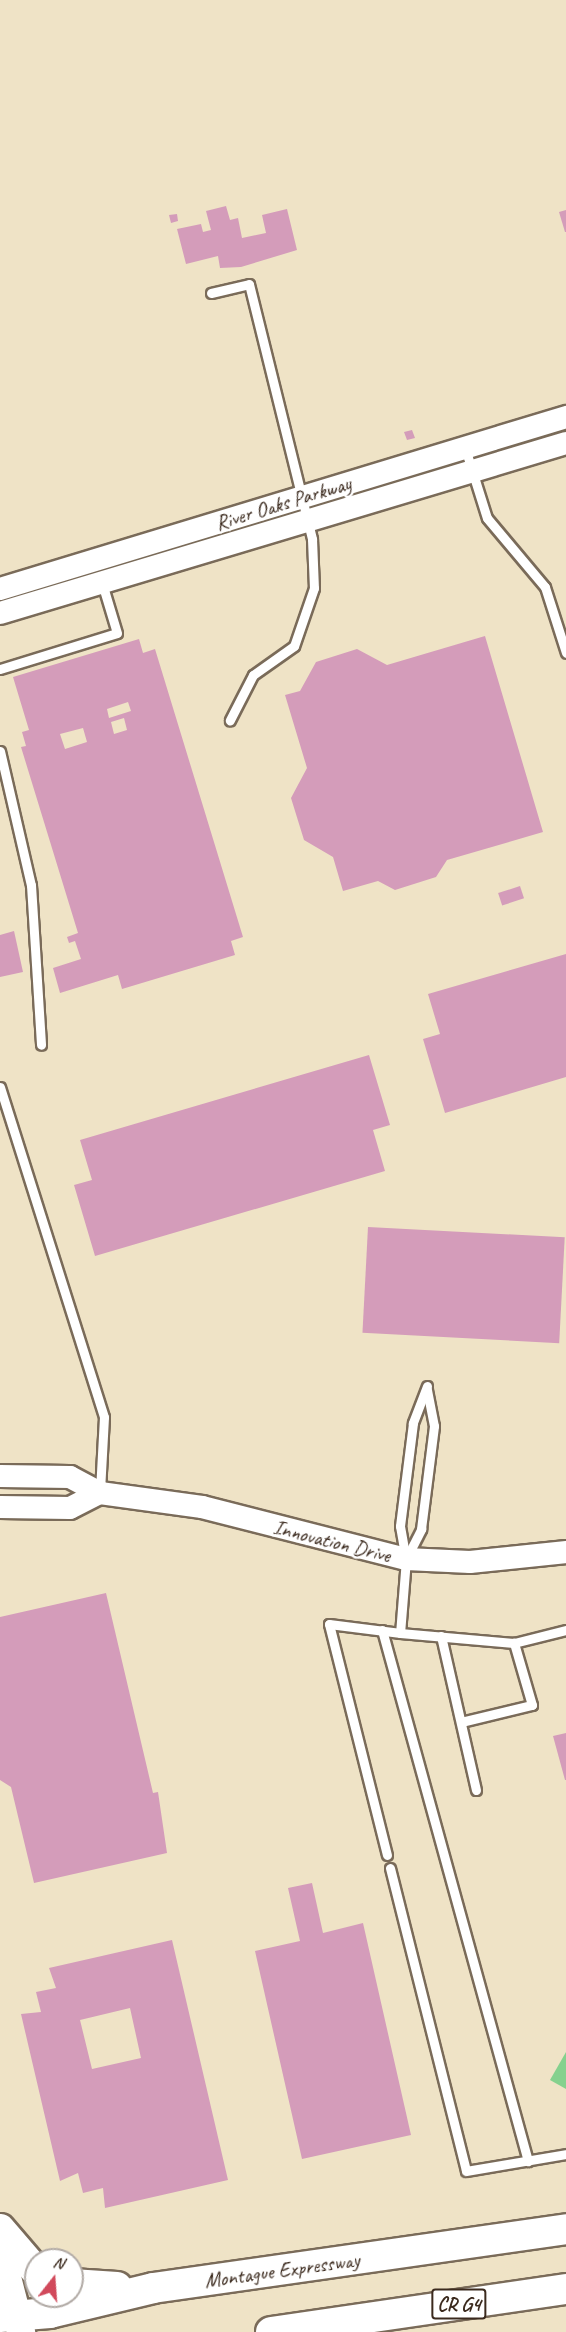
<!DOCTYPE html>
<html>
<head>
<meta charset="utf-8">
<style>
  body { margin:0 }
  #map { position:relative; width:566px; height:2332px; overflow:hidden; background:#efe3c6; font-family:Caveat,sans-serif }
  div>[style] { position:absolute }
  .green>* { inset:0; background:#85d18e }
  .building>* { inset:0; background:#d49cba; transform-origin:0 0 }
  .roads { filter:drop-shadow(2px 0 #7a6b59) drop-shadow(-2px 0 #7a6b59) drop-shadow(0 2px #7a6b59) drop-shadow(0 -2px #7a6b59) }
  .service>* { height:9px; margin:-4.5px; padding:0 4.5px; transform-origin:4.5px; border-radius:4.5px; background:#fff }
  .tertiary>* { height:22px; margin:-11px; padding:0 11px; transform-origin:11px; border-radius:11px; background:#fff }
  .primary>* { height:28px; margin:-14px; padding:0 14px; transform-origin:14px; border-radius:14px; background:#fff }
  .trunk>* { height:30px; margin:-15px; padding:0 15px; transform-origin:15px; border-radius:15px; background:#fff }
  span { translate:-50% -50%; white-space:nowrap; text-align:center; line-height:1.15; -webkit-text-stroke:5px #fff; paint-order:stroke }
  .shield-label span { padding:2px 4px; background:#fff; border:2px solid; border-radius:4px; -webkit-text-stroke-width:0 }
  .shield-label { font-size:20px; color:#3b2a1e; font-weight:700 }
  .street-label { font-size:21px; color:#3b2a1e }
  .north { position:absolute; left:24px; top:2248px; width:60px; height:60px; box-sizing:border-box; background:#fff; border:2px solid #b1aaa5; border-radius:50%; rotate:17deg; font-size:16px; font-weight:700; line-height:24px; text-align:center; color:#3b2a1e }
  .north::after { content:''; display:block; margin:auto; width:21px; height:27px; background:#d1495b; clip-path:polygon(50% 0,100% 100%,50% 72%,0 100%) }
</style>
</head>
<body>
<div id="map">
  <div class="green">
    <i style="clip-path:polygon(566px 2052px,566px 2089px,550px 2080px)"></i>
  </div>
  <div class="building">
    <i style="clip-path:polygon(226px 206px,230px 220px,238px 218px,242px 238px,266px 233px,262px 215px,287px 209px,297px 250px,241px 267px,220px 268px,218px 256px,186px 264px,177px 229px,201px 224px,203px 232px,211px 230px,206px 211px)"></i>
    <i style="clip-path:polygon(566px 210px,566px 232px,565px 232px,559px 212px)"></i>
    <i style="clip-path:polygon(177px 214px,178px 221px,171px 223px,169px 215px)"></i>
    <i style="clip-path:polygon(412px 430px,415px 438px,407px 440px,404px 432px)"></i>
    <i style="clip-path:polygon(485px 636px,543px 832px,447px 860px,436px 877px,395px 890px,378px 881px,343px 891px,333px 857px,304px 840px,291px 798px,307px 768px,285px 695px,300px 691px,316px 662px,357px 649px,387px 665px)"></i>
    <i style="clip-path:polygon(evenodd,139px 639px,143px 653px,155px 649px,243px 937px,231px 941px,235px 955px,122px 989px,118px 975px,60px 993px,53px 968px,81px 959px,75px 941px,69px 943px,67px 937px,78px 933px,21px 747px,26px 746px,22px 732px,29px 730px,13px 677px,139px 639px,128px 702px,131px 711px,109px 718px,107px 709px,128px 702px,139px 639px,124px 718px,127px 730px,114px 734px,111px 722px,124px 718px,139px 639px,83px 728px,87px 742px,65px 749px,60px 734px,83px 728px)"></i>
    <i style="left:520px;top:886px;width:13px;height:23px;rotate:72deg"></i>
    <i style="clip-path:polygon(14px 931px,23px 972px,0 977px,0 935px)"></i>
    <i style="clip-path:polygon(566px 954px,566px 1077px,445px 1113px,423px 1039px,440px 1034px,428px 994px)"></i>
    <i style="clip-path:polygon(369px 1055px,390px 1125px,373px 1130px,385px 1171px,95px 1256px,74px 1185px,92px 1180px,80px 1140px)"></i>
    <i style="left:368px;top:1227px;width:197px;height:106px;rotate:3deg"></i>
    <i style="clip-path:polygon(106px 1593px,153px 1793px,158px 1792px,167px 1853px,34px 1883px,11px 1787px,0 1780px,0 1617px)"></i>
    <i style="clip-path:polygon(566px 1733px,566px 1780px,565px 1780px,553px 1736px)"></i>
    <i style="clip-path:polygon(312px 1883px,323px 1933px,363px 1923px,411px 2135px,302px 2159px,255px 1951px,300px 1941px,288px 1888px)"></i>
    <i style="clip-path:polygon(evenodd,172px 1940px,228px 2180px,105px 2208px,103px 2188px,83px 2193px,78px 2173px,60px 2181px,21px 2014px,41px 2012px,36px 1992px,56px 1988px,49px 1968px,172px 1940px,130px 2008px,141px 2058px,92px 2069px,80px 2020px,130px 2008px)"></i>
  </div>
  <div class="roads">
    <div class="service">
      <i style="left:211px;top:293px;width:39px;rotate:-13deg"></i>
      <i style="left:249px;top:284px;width:263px;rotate:76.1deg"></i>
      <i style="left:312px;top:539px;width:49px;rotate:87.7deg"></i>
      <i style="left:314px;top:588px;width:61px;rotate:109deg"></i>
      <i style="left:294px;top:646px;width:50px;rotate:144.7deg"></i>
      <i style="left:253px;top:675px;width:51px;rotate:117.1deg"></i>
      <i style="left:465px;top:448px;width:73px;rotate:72.6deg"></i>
      <i style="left:487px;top:518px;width:90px;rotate:50deg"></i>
      <i style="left:545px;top:587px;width:69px;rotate:72.3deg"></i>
      <i style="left:0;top:669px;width:122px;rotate:-17.1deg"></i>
      <i style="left:117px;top:633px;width:52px;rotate:-106.7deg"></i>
      <i style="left:0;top:751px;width:138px;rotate:77deg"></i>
      <i style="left:31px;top:885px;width:160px;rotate:86.4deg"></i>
      <i style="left:0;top:1087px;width:346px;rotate:72.5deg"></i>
      <i style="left:104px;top:1417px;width:74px;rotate:93.1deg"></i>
      <i style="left:427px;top:1386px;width:40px;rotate:111deg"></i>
      <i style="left:413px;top:1423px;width:104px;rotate:97.2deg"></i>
      <i style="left:400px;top:1526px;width:34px;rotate:80deg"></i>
      <i style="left:406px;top:1559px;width:74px;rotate:94.6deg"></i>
      <i style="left:400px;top:1633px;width:114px;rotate:5deg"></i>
      <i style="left:514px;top:1643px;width:54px;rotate:-14deg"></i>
      <i style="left:406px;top:1559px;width:34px;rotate:-63deg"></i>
      <i style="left:421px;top:1529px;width:104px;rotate:-82.8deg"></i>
      <i style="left:434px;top:1426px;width:38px;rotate:-101deg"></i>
      <i style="left:382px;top:1630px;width:551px;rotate:74.63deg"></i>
      <i style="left:441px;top:1636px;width:158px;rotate:77.2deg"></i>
      <i style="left:461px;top:1722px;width:73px;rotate:-13.5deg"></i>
      <i style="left:532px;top:1705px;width:65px;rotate:-106.2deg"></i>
      <i style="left:387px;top:1855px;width:238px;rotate:-104.1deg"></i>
      <i style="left:329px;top:1624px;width:72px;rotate:7.2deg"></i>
      <i style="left:390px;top:1868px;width:312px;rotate:75.9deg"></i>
      <i style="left:466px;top:2171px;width:101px;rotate:-9.6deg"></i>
    </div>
    <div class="tertiary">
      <i style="left:0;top:589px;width:592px;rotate:-16.9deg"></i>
      <i style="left:0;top:613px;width:591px;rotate:-16.72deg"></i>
      <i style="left:0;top:1476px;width:70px;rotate:0.8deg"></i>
      <i style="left:70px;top:1477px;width:34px;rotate:28deg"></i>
      <i style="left:100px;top:1493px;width:103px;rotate:7.8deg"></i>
      <i style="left:202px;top:1507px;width:211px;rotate:14.3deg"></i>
      <i style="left:406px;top:1559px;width:64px;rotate:2.7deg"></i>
      <i style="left:470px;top:1562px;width:97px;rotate:-5.9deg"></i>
      <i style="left:0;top:1507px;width:70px;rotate:0.8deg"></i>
      <i style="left:70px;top:1508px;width:34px;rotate:-27deg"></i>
    </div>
    <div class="primary">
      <i style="left:0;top:2250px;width:85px;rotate:75.6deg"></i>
    </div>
    <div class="trunk">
      <i style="left:0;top:2229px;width:55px;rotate:49.4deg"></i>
      <i style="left:72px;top:2284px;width:45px;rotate:3.8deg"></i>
      <i style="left:0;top:2317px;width:50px;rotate:-4.6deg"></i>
      <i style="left:50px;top:2313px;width:106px;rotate:-13.6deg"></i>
      <i style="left:153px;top:2288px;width:417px;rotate:-8.1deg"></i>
      <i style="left:271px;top:2332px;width:298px;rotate:-8.3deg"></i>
    </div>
  </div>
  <div class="shield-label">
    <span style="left:459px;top:2304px">CR G4</span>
  </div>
  <div class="street-label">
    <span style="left:283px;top:503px;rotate:-17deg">River Oaks Parkway</span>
    <span style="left:332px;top:1541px;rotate:14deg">Innovation Drive</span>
    <span style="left:282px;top:2270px;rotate:-8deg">Montague Expressway</span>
  </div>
  <div class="north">N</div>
</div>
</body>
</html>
